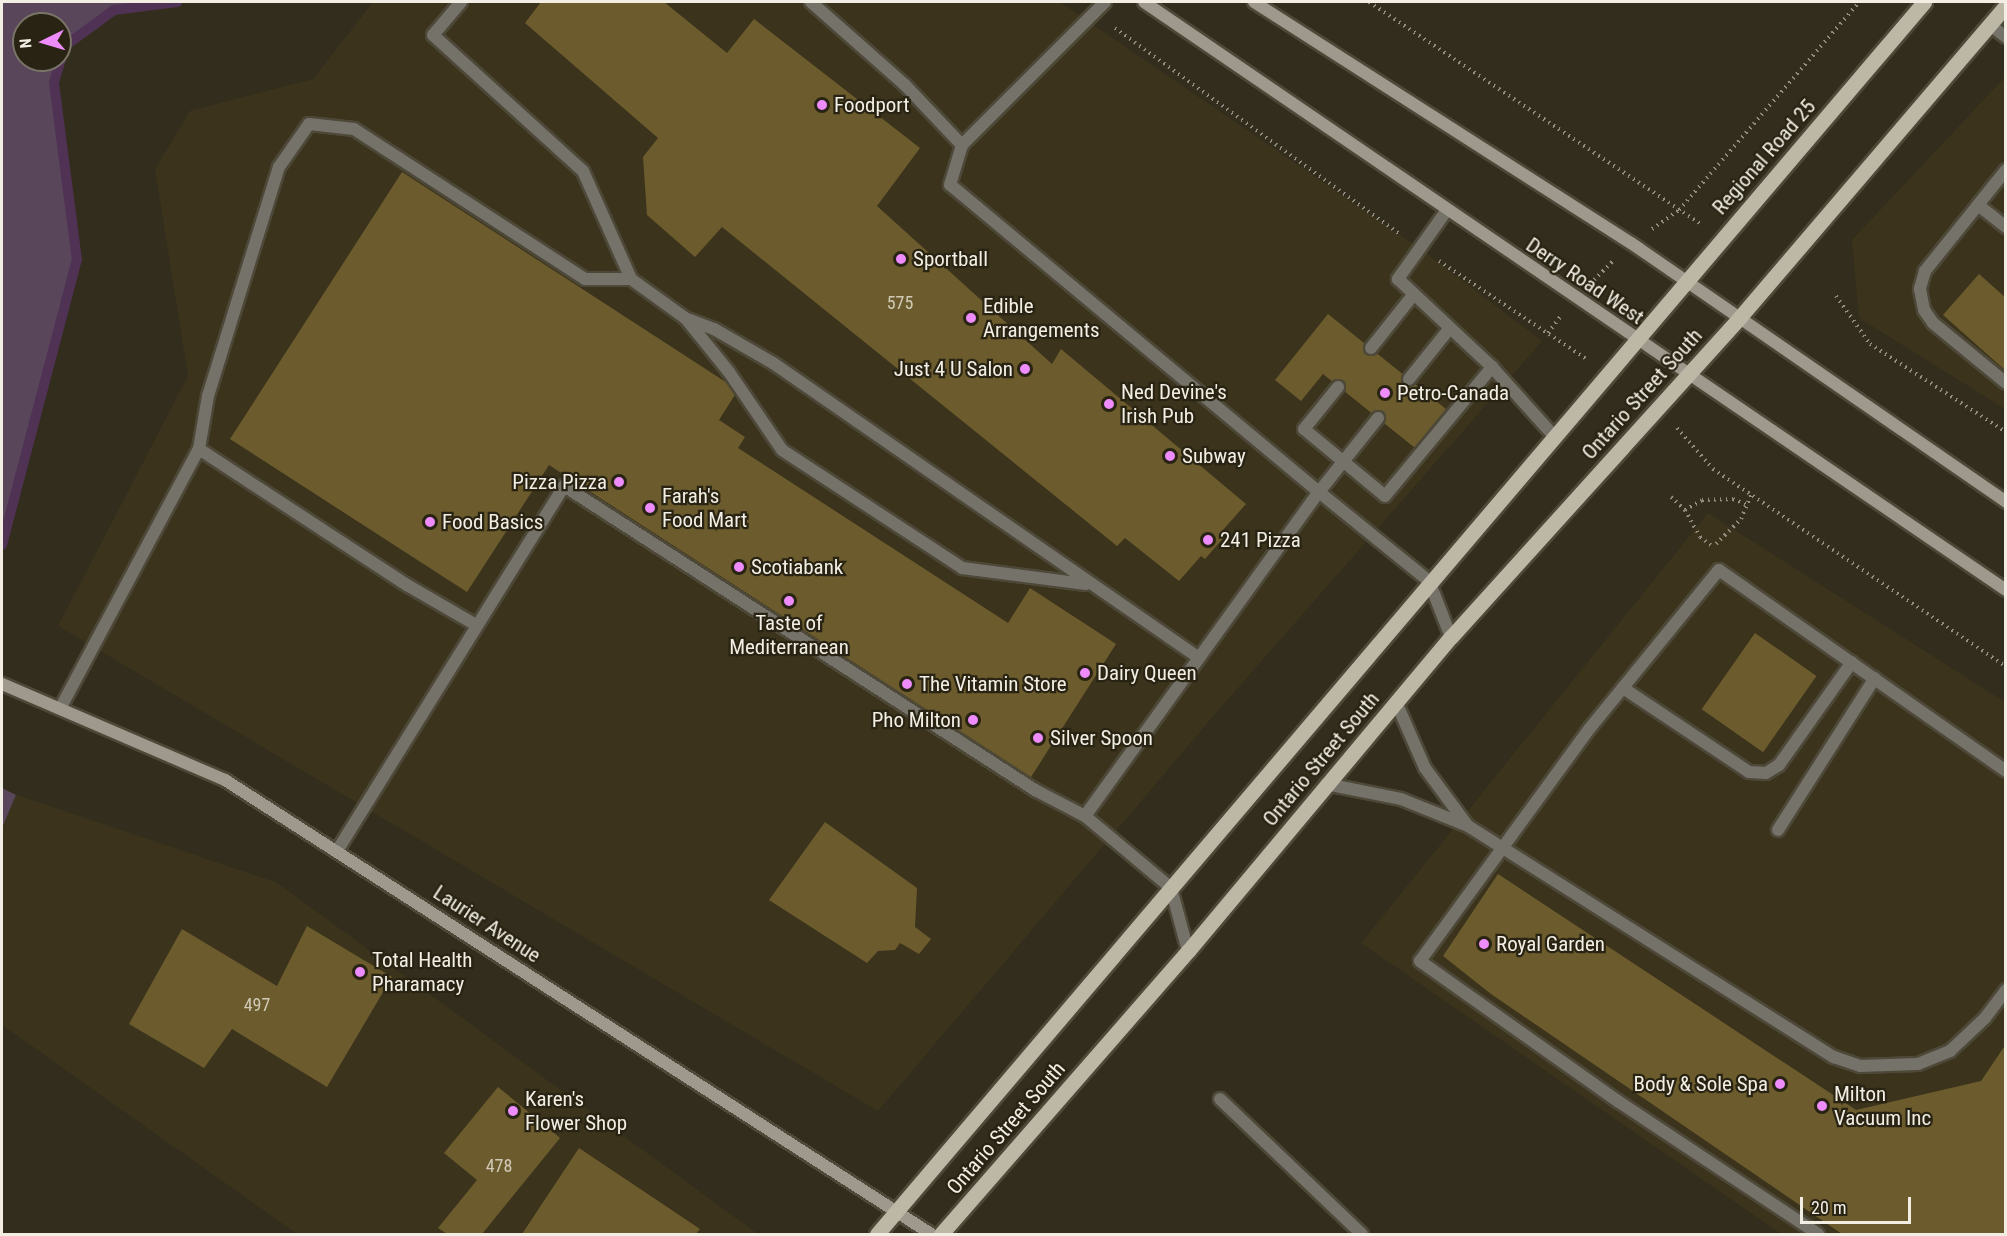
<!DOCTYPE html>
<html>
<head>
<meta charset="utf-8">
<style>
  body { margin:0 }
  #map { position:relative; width:2007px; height:1236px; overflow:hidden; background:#322d1c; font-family:"Roboto Condensed",sans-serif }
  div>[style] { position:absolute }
  .built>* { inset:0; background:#3b331c }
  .green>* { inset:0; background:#59465b }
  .stream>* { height:10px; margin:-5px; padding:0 5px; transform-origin:5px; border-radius:5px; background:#503254 }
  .building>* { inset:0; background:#6c5c2d; transform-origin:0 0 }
  .path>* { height:4px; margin-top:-2px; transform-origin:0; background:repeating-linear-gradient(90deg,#928e80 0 1.5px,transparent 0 6px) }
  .roads { filter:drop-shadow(2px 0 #4d4838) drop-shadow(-2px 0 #4d4838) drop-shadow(0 2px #4d4838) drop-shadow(0 -2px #4d4838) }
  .lane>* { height:12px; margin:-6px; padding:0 6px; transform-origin:6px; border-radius:6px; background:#75726a }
  .secondary>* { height:12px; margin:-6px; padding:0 6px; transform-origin:6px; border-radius:6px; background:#9e998c }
  .primary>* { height:15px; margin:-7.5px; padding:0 7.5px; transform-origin:7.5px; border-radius:7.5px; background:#bdb7a6 }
  .dots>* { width:16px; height:16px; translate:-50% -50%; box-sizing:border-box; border:3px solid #282312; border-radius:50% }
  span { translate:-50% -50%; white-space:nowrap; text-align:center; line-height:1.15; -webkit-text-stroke:4.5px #282312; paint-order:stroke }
  .number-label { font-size:18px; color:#d0cab6 }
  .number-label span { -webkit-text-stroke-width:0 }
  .poi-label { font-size:21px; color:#f2eee4 }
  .left { translate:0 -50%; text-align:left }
  .right { translate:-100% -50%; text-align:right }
  .street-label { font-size:21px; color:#f2eee4 }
  .frame { position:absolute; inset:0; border:3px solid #f2eee4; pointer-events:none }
  .north { position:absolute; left:12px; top:12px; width:60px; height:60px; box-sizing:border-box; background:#282312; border:2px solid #797466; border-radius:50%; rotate:265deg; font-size:16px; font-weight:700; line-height:24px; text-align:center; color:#f2eee4 }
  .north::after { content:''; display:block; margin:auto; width:21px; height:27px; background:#ed8cfa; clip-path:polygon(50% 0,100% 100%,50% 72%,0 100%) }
  .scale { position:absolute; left:1800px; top:1197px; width:111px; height:27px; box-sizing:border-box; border:3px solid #f2eee4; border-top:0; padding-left:8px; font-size:18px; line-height:21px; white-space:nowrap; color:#f2eee4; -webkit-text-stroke:4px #282312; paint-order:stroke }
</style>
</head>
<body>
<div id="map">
  <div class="built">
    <i style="clip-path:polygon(373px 2px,1060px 2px,1422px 250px,1542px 341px,1216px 713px,878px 1111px,58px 626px,188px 376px,155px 169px,190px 111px,313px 79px)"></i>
    <i style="clip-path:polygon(2005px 77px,2005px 409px,1859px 318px,1852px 240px)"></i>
    <i style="clip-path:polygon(1708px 513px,2005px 702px,2005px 1234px,1781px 1234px,1361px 943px)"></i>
    <i style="clip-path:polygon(16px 795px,276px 882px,758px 1234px,297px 1234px,2px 1025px,2px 828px)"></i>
  </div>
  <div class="green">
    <i style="clip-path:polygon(evenodd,2px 2px,177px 2px,114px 10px,65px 46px,54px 83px,77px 260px,2px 542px,2px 2px,24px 24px,60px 24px,60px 60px,24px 60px,24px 24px)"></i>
    <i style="clip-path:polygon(2px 788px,16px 795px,2px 828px)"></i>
  </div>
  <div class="stream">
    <i style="left:2px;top:545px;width:295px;rotate:-75.3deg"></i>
    <i style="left:77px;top:260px;width:179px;rotate:-97.4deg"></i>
    <i style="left:54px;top:82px;width:38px;rotate:-73deg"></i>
    <i style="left:65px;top:46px;width:61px;rotate:-36.3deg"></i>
    <i style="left:114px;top:10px;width:64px;rotate:-7.2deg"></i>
  </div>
  <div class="building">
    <i style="clip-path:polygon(541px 2px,664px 2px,727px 53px,754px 19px,920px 148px,877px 206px,1052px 364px,1061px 349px,1246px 504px,1222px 531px,1226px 535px,1205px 559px,1201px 556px,1179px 581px,1125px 538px,1117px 546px,722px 227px,695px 257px,647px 215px,643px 157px,658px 138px,525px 23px)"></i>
    <i style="clip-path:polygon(402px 172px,738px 390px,719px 420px,745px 437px,738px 448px,1008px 623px,1030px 588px,1116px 644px,1031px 777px,549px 465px,467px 592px,230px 439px)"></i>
    <i style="clip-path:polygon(1979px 274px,2006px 298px,2006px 371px,1943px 315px)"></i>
    <i style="clip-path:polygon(1328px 314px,1446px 409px,1415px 448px,1323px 374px,1301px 401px,1275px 380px)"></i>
    <i style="left:1755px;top:633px;width:75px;height:93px;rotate:35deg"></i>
    <i style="clip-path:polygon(825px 822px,917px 888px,915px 927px,931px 939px,919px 954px,900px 943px,895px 950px,878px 951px,867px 963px,769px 900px)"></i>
    <i style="clip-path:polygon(1498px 874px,1856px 1110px,1981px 1081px,2006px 1044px,2006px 1234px,1842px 1234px,1491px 994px,1443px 956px)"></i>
    <i style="clip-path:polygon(307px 926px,392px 977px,327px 1087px,232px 1029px,204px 1068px,129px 1024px,182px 929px,277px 986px)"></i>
    <i style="clip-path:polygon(498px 1087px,560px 1138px,482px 1234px,447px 1234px,438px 1228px,477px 1180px,444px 1153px)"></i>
    <i style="clip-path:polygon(579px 1148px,700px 1229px,696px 1234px,522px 1234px)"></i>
  </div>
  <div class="path">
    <i style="left:1369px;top:2px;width:399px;rotate:33.8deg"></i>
    <i style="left:1115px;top:28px;width:353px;rotate:35.9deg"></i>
    <i style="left:1652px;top:229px;width:33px;rotate:-35deg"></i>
    <i style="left:1679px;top:210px;width:275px;rotate:-49.1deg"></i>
    <i style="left:1439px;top:261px;width:179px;rotate:33.6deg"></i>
    <i style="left:1594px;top:280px;width:28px;rotate:-45deg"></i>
    <i style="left:1836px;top:296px;width:59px;rotate:54.7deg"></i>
    <i style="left:1870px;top:344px;width:162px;rotate:32.9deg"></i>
    <i style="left:1548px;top:333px;width:21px;rotate:-53deg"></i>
    <i style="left:1677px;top:428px;width:55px;rotate:48.7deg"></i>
    <i style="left:1713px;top:469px;width:354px;rotate:34deg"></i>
    <i style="left:1671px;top:497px;width:19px;rotate:43deg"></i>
    <i style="left:1685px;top:510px;width:31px;rotate:61deg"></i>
    <i style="left:1700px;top:537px;width:15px;rotate:37deg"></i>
    <i style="left:1685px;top:510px;width:20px;rotate:-30deg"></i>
    <i style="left:1702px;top:500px;width:31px;rotate:-2deg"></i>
    <i style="left:1733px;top:499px;width:15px;rotate:23deg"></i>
    <i style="left:1716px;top:544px;width:35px;rotate:-45deg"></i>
    <i style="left:1741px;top:519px;width:26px;rotate:-67deg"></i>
  </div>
  <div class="roads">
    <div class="lane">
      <i style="left:461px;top:2px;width:43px;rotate:130.3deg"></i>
      <i style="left:433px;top:35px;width:202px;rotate:42.2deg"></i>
      <i style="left:583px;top:171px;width:118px;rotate:66deg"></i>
      <i style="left:631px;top:279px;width:67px;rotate:35.8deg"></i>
      <i style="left:685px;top:318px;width:31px;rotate:21deg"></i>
      <i style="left:714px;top:329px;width:68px;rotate:30deg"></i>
      <i style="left:773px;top:363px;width:518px;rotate:34.7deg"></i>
      <i style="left:811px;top:2px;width:125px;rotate:41.4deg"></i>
      <i style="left:905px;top:85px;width:83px;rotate:46.5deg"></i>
      <i style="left:1990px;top:25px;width:20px;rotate:37deg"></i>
      <i style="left:2006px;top:170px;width:45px;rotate:128.7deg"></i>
      <i style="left:1978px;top:205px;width:36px;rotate:38deg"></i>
      <i style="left:1978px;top:205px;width:85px;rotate:128.8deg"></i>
      <i style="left:1925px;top:271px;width:19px;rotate:106deg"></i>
      <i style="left:1920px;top:289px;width:21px;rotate:79deg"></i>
      <i style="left:1924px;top:310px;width:16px;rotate:55deg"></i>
      <i style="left:1933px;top:323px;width:94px;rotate:39.4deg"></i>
      <i style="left:1447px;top:210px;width:85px;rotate:125.4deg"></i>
      <i style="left:1398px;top:279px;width:129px;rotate:43.1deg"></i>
      <i style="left:1492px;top:367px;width:93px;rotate:48.1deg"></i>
      <i style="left:687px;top:320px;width:67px;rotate:51.1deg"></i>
      <i style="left:729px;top:372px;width:94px;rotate:55.8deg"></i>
      <i style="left:782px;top:450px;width:215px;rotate:33.2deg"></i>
      <i style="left:962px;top:568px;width:125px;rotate:7.4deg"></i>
      <i style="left:1371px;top:348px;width:69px;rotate:-51.5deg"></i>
      <i style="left:1409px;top:379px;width:65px;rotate:-51.2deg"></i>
      <i style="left:1338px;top:387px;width:54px;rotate:129deg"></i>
      <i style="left:1304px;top:429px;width:105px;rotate:39.6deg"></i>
      <i style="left:1385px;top:496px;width:168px;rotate:-50.3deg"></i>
      <i style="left:1378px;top:418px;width:95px;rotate:128.6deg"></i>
      <i style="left:1319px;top:492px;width:141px;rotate:39deg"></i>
      <i style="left:1429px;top:581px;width:60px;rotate:68.6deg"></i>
      <i style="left:199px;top:449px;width:54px;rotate:-80.4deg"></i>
      <i style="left:208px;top:396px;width:240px;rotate:-72.8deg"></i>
      <i style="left:279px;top:167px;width:52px;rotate:-55.1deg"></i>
      <i style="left:309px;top:124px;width:45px;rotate:6.3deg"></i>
      <i style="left:354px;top:129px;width:275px;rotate:33deg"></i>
      <i style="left:585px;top:279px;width:46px"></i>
      <i style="left:1623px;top:688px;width:151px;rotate:33.7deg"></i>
      <i style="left:1749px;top:772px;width:17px;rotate:3deg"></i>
      <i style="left:1766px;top:773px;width:15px;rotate:-32deg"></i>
      <i style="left:1779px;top:765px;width:126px;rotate:-54.7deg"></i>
      <i style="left:1396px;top:702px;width:72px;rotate:66.3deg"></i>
      <i style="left:1425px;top:768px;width:71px;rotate:53.6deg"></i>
      <i style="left:61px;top:707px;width:293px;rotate:-61.9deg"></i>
      <i style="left:199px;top:449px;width:249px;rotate:33.2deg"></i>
      <i style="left:407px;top:585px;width:80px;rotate:30.1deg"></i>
      <i style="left:1326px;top:784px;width:76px;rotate:11.3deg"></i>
      <i style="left:1401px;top:799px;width:72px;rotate:21.9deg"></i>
      <i style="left:1468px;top:826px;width:433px;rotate:32.3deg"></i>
      <i style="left:1834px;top:1057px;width:28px;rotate:19deg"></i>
      <i style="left:1860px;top:1066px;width:58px;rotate:-2deg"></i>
      <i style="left:1918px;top:1064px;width:35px;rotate:-22deg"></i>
      <i style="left:1950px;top:1051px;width:48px;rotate:-43.3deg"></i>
      <i style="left:1985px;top:1018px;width:35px;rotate:-53deg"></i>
      <i style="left:1085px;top:816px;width:400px;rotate:-54.2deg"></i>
      <i style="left:1319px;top:492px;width:480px;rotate:-140.2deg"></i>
      <i style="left:950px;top:185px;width:42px;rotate:-73.3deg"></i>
      <i style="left:962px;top:145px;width:202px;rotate:-45deg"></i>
      <i style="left:1778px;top:830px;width:180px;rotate:-57.5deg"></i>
      <i style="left:337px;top:851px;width:430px;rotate:-58.1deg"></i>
      <i style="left:564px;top:486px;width:561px;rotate:32.84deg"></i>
      <i style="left:1035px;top:790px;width:56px;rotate:27.5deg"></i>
      <i style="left:1085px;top:816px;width:112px;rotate:39.9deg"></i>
      <i style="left:1171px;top:888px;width:65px;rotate:74.9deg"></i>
      <i style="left:1220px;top:1099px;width:196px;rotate:43.6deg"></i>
      <i style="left:1818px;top:1234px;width:239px;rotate:-146.4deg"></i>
      <i style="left:1619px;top:1102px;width:244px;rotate:-144.7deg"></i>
      <i style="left:1420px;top:961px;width:288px;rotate:-53.9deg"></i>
      <i style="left:1590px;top:728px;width:204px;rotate:-50.8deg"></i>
      <i style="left:1719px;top:570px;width:350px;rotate:35deg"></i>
    </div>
    <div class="secondary">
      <i style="left:1144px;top:2px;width:1043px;rotate:34.3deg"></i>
      <i style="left:1254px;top:2px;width:447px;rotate:32.6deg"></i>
      <i style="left:1631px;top:243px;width:456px;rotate:34.6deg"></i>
      <i style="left:2px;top:684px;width:243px;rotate:23.3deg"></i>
      <i style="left:225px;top:780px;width:839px;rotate:32.74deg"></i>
    </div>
    <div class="primary">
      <i style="left:877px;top:1234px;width:1617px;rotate:-49.64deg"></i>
      <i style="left:941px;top:1234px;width:376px;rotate:-48.9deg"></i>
      <i style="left:1188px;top:951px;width:410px;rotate:-50.1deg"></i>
      <i style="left:1451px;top:637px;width:431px;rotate:-47.9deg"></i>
      <i style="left:1740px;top:317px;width:409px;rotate:-49.5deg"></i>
    </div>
  </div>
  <div class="dots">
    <i style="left:822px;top:105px;background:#ed8cfa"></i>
    <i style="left:901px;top:259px;background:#ed8cfa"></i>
    <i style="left:971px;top:318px;background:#ed8cfa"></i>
    <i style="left:1025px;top:369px;background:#ed8cfa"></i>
    <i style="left:1385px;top:393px;background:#ed8cfa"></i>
    <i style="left:1109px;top:404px;background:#ed8cfa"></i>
    <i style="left:1170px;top:456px;background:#ed8cfa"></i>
    <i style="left:619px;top:482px;background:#ed8cfa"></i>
    <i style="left:650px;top:508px;background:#ed8cfa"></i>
    <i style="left:430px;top:522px;background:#ed8cfa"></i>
    <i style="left:1208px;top:540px;background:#ed8cfa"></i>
    <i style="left:739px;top:567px;background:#ed8cfa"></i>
    <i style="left:789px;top:601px;background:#ed8cfa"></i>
    <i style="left:1085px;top:673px;background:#ed8cfa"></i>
    <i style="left:907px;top:684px;background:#ed8cfa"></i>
    <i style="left:973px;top:720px;background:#ed8cfa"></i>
    <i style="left:1038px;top:738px;background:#ed8cfa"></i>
    <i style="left:1484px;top:944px;background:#ed8cfa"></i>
    <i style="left:360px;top:972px;background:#ed8cfa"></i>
    <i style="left:1780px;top:1084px;background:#ed8cfa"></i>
    <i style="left:1822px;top:1106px;background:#ed8cfa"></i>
    <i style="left:513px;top:1111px;background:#ed8cfa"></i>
  </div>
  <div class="number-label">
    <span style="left:900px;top:303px">575</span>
    <span style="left:257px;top:1005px">497</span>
    <span style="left:499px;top:1166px">478</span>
  </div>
  <div class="poi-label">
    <span class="left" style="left:834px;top:105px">Foodport</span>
    <span class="left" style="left:913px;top:259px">Sportball</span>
    <span class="left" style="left:983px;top:318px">Edible<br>Arrangements</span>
    <span class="right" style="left:1013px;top:369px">Just 4 U Salon</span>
    <span class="left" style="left:1121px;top:404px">Ned Devine's<br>Irish Pub</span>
    <span class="left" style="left:1397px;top:393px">Petro-Canada</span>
    <span class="left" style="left:1182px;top:456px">Subway</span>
    <span class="right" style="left:607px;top:482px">Pizza Pizza</span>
    <span class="left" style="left:662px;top:508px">Farah's<br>Food Mart</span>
    <span class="left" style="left:442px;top:522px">Food Basics</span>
    <span class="left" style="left:1220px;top:540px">241 Pizza</span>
    <span class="left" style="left:751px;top:567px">Scotiabank</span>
    <span style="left:789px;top:635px">Taste of<br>Mediterranean</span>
    <span class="left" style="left:1097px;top:673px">Dairy Queen</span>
    <span class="left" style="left:919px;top:684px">The Vitamin Store</span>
    <span class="right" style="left:961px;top:720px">Pho Milton</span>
    <span class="left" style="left:1050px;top:738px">Silver Spoon</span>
    <span class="left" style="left:1496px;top:944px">Royal Garden</span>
    <span class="left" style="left:372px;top:972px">Total Health<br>Pharamacy</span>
    <span class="right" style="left:1768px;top:1084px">Body &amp; Sole Spa</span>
    <span class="left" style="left:1834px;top:1106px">Milton<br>Vacuum Inc</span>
    <span class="left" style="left:525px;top:1111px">Karen's<br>Flower Shop</span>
  </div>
  <div class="street-label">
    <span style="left:1764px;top:157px;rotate:-49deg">Regional Road 25</span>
    <span style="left:1585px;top:281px;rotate:34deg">Derry Road West</span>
    <span style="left:1642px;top:394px;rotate:-48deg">Ontario Street South</span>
    <span style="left:1321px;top:759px;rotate:-50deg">Ontario Street South</span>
    <span style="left:487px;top:924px;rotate:33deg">Laurier Avenue</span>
    <span style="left:1006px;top:1128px;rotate:-49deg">Ontario Street South</span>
  </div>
  <div class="frame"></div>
  <div class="north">N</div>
  <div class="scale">20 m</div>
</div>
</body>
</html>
